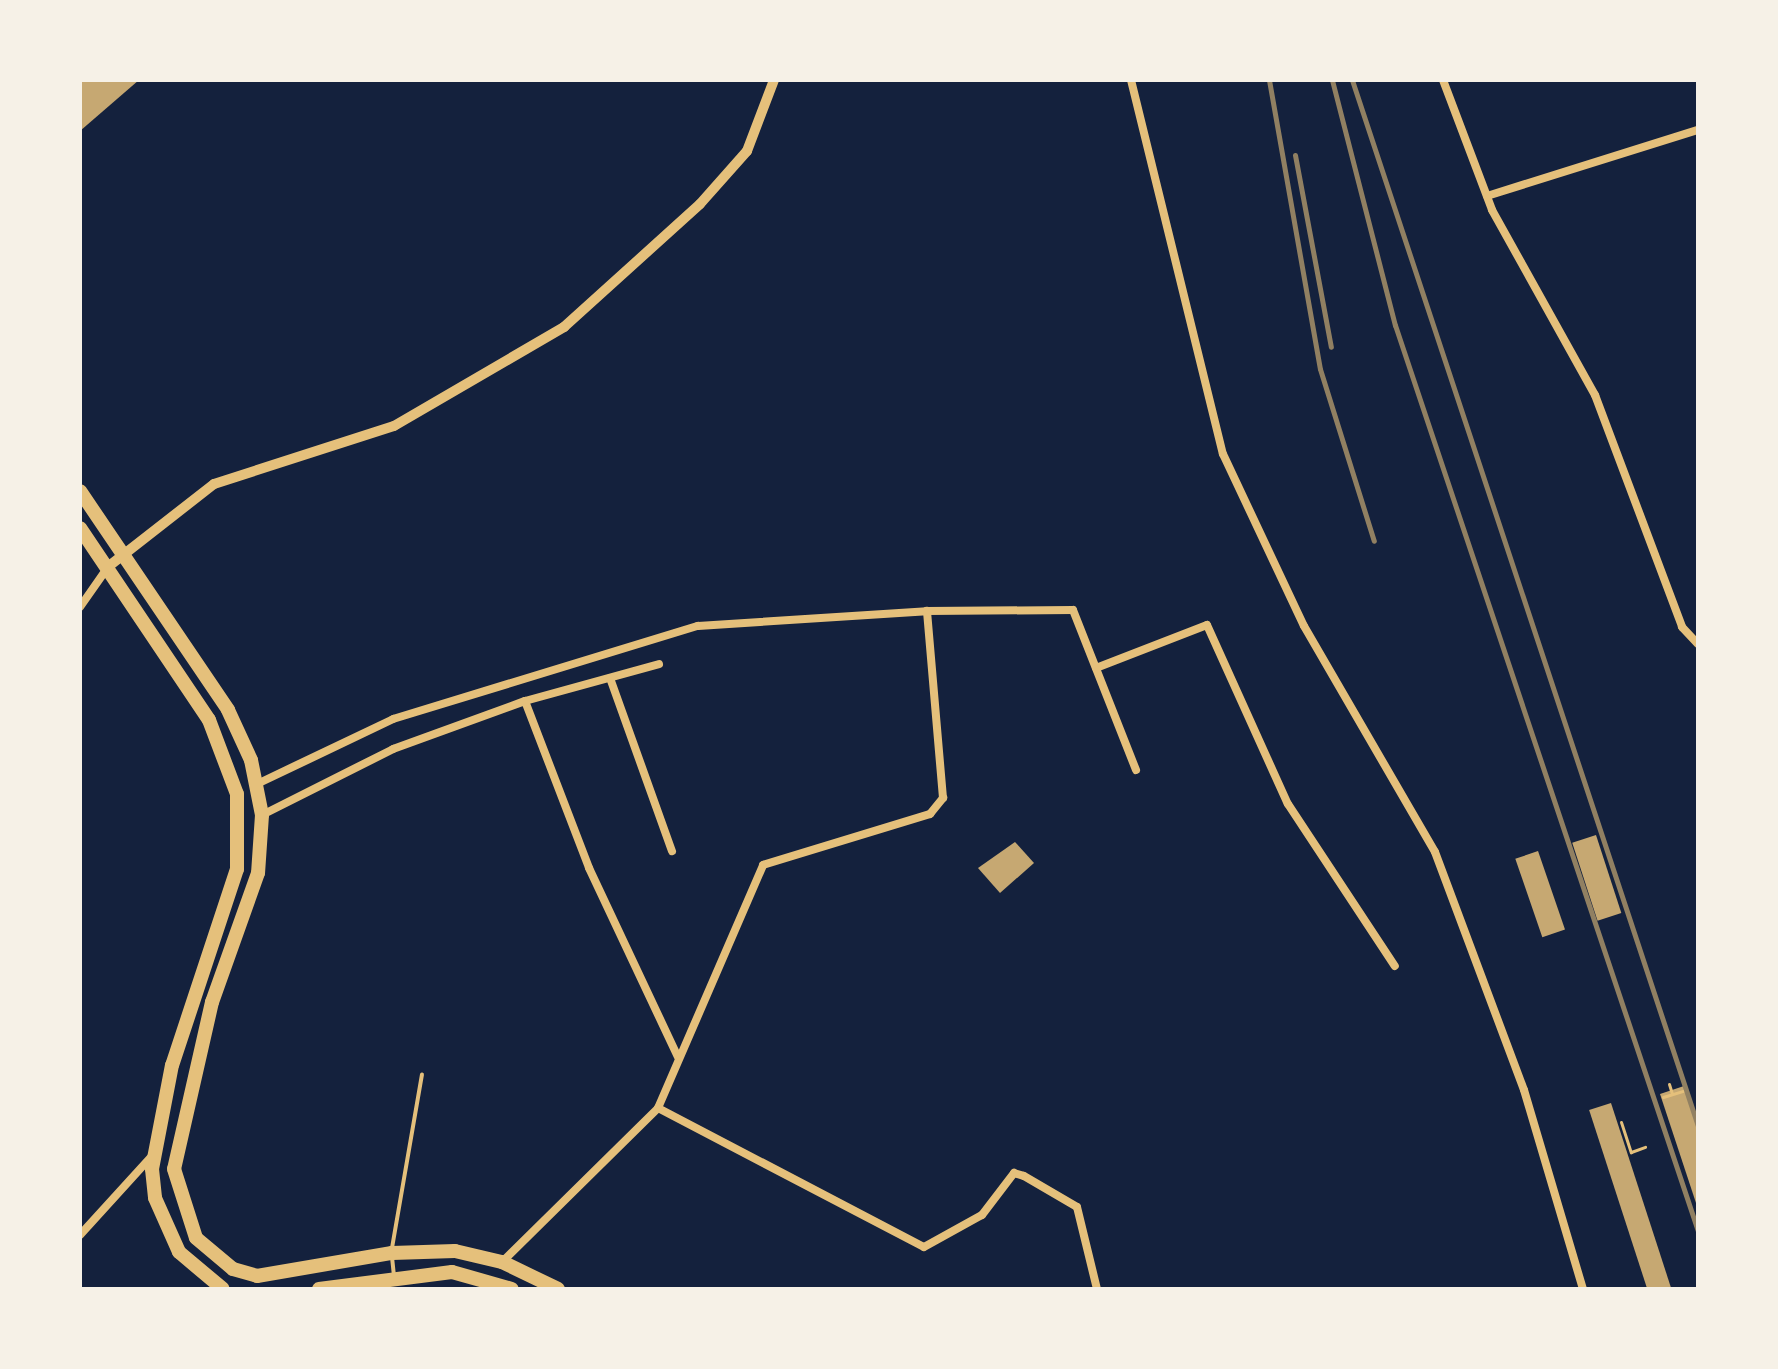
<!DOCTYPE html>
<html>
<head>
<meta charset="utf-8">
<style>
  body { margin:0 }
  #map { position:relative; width:1778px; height:1369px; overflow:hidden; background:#14213d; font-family:"Nunito Sans",sans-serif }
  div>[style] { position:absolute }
  .building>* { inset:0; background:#c6a872; transform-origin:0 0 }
  .path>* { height:3px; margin:-1.5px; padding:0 1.5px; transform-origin:1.5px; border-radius:1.5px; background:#e5c07b }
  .service>* { height:4px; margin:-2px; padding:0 2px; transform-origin:2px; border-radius:2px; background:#e5c07b }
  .minor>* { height:8px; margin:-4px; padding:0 4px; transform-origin:4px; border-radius:4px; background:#e5c07b }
  .tertiary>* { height:10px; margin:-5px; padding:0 5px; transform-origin:5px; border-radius:5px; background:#e5c07b }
  .trunk>* { height:14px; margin:-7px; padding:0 7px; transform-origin:7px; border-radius:7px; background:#e5c07b }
  .rail>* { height:5px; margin:-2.5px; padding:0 2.5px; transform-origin:2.5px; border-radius:2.5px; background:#918062 }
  span { translate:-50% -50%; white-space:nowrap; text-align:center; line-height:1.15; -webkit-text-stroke:8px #f6f1e7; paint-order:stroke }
  .frame { position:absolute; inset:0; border:82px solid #f6f1e7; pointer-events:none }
</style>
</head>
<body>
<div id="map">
  <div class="building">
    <i style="clip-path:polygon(80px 80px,139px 80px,80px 131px)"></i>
    <i style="left:1596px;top:835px;width:82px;height:25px;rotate:72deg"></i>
    <i style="clip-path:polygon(1015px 842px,1034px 863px,1000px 893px,978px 868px)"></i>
    <i style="left:1538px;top:851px;width:83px;height:24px;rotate:71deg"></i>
    <i style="clip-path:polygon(1684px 1086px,1698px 1129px,1697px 1206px,1660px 1094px)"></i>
    <i style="left:1611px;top:1103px;width:196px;height:23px;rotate:72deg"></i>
  </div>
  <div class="path">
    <i style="left:1669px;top:1084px;width:10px;rotate:73deg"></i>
    <i style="left:1663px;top:1097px;width:21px;rotate:-17deg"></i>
    <i style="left:1621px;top:1122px;width:32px;rotate:72deg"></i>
    <i style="left:1631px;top:1152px;width:15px;rotate:-20deg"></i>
  </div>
  <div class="service">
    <i style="left:392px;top:1248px;width:176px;rotate:-80.2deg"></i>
    <i style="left:392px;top:1257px;width:18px;rotate:84deg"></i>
  </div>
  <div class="minor">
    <i style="left:1131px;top:80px;width:385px;rotate:76.2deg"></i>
    <i style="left:1223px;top:454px;width:190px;rotate:64.8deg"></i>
    <i style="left:1304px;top:626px;width:261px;rotate:59.9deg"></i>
    <i style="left:1435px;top:852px;width:254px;rotate:69.5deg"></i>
    <i style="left:1524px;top:1090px;width:208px;rotate:73.5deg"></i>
    <i style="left:1443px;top:80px;width:139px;rotate:69.3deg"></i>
    <i style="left:1492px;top:210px;width:212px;rotate:60.9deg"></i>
    <i style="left:1595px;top:395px;width:248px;rotate:69.4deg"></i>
    <i style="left:1682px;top:627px;width:23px;rotate:47deg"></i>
    <i style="left:1487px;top:196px;width:221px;rotate:-17.4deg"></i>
    <i style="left:80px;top:607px;width:49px;rotate:-55deg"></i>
    <i style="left:1096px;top:668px;width:119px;rotate:-21.2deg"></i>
    <i style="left:1207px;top:625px;width:196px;rotate:65.7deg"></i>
    <i style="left:1288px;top:804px;width:194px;rotate:56.6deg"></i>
    <i style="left:610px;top:678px;width:184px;rotate:70.3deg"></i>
    <i style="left:525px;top:701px;width:139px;rotate:-15.4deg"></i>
    <i style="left:257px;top:784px;width:151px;rotate:-25.5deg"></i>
    <i style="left:393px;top:719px;width:319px;rotate:-17deg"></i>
    <i style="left:698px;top:626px;width:229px;rotate:-3.7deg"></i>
    <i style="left:927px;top:611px;width:146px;rotate:-0.4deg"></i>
    <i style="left:1073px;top:610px;width:172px;rotate:68.5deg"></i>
    <i style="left:262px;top:815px;width:147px;rotate:-26.7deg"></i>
    <i style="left:393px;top:749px;width:140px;rotate:-20deg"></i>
    <i style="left:525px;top:701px;width:179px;rotate:69deg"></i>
    <i style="left:589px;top:868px;width:209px;rotate:64.8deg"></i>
    <i style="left:658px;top:1108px;width:300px;rotate:27.6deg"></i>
    <i style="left:924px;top:1247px;width:66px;rotate:-28.9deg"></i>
    <i style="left:982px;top:1215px;width:53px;rotate:-52.7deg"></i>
    <i style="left:1014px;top:1173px;width:10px;rotate:17deg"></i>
    <i style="left:1024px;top:1176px;width:61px;rotate:30.3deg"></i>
    <i style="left:1077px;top:1207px;width:84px;rotate:76.3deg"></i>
    <i style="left:80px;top:1235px;width:107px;rotate:-47.7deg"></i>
    <i style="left:502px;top:1262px;width:219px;rotate:-44.6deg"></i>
    <i style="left:658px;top:1108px;width:265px;rotate:-66.6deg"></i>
    <i style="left:763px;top:865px;width:175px;rotate:-17deg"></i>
    <i style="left:930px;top:814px;width:21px;rotate:-51deg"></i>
    <i style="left:943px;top:798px;width:188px;rotate:-94.9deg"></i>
  </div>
  <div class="tertiary">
    <i style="left:109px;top:566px;width:133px;rotate:-38deg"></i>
    <i style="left:214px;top:484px;width:189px;rotate:-17.9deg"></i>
    <i style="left:394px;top:426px;width:197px;rotate:-30.2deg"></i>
    <i style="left:564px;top:327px;width:183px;rotate:-42.1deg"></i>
    <i style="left:700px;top:204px;width:71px;rotate:-48.4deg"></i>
    <i style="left:747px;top:151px;width:76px;rotate:-69.2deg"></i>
  </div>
  <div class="trunk">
    <i style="left:80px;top:491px;width:264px;rotate:55.9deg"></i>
    <i style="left:228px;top:710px;width:55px;rotate:65.3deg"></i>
    <i style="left:251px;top:760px;width:56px;rotate:78.7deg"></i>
    <i style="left:262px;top:815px;width:58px;rotate:93.9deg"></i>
    <i style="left:258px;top:873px;width:137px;rotate:109.6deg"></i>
    <i style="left:212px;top:1002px;width:171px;rotate:102.8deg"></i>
    <i style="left:174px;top:1169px;width:72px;rotate:72.3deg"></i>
    <i style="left:196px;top:1238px;width:48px;rotate:40deg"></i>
    <i style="left:233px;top:1269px;width:25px;rotate:16deg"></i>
    <i style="left:257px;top:1276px;width:137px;rotate:-9.7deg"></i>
    <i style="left:392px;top:1253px;width:63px;rotate:-1.8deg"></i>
    <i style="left:455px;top:1251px;width:48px;rotate:13.2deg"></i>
    <i style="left:502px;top:1262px;width:62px;rotate:25.7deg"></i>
    <i style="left:80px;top:528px;width:231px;rotate:56.1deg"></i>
    <i style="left:209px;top:720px;width:79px;rotate:69.3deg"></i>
    <i style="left:237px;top:794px;width:75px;rotate:90deg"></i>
    <i style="left:237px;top:869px;width:206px;rotate:108.3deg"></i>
    <i style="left:172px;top:1065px;width:106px;rotate:100.9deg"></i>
    <i style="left:152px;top:1169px;width:29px;rotate:84deg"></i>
    <i style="left:155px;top:1198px;width:59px;rotate:66deg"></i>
    <i style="left:179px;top:1252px;width:57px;rotate:40.1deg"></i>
    <i style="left:319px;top:1289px;width:134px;rotate:-7.3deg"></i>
    <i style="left:452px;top:1272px;width:62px;rotate:15.8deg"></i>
  </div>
  <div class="rail">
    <i style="left:1269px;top:80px;width:293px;rotate:80deg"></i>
    <i style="left:1320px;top:369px;width:180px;rotate:72.6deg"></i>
    <i style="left:1332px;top:80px;width:253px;rotate:75.6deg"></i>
    <i style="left:1395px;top:325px;width:955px;rotate:71.51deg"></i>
    <i style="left:1352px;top:80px;width:1102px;rotate:71.7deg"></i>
    <i style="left:1295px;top:155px;width:195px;rotate:79.4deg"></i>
  </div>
  <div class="frame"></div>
</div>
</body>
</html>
